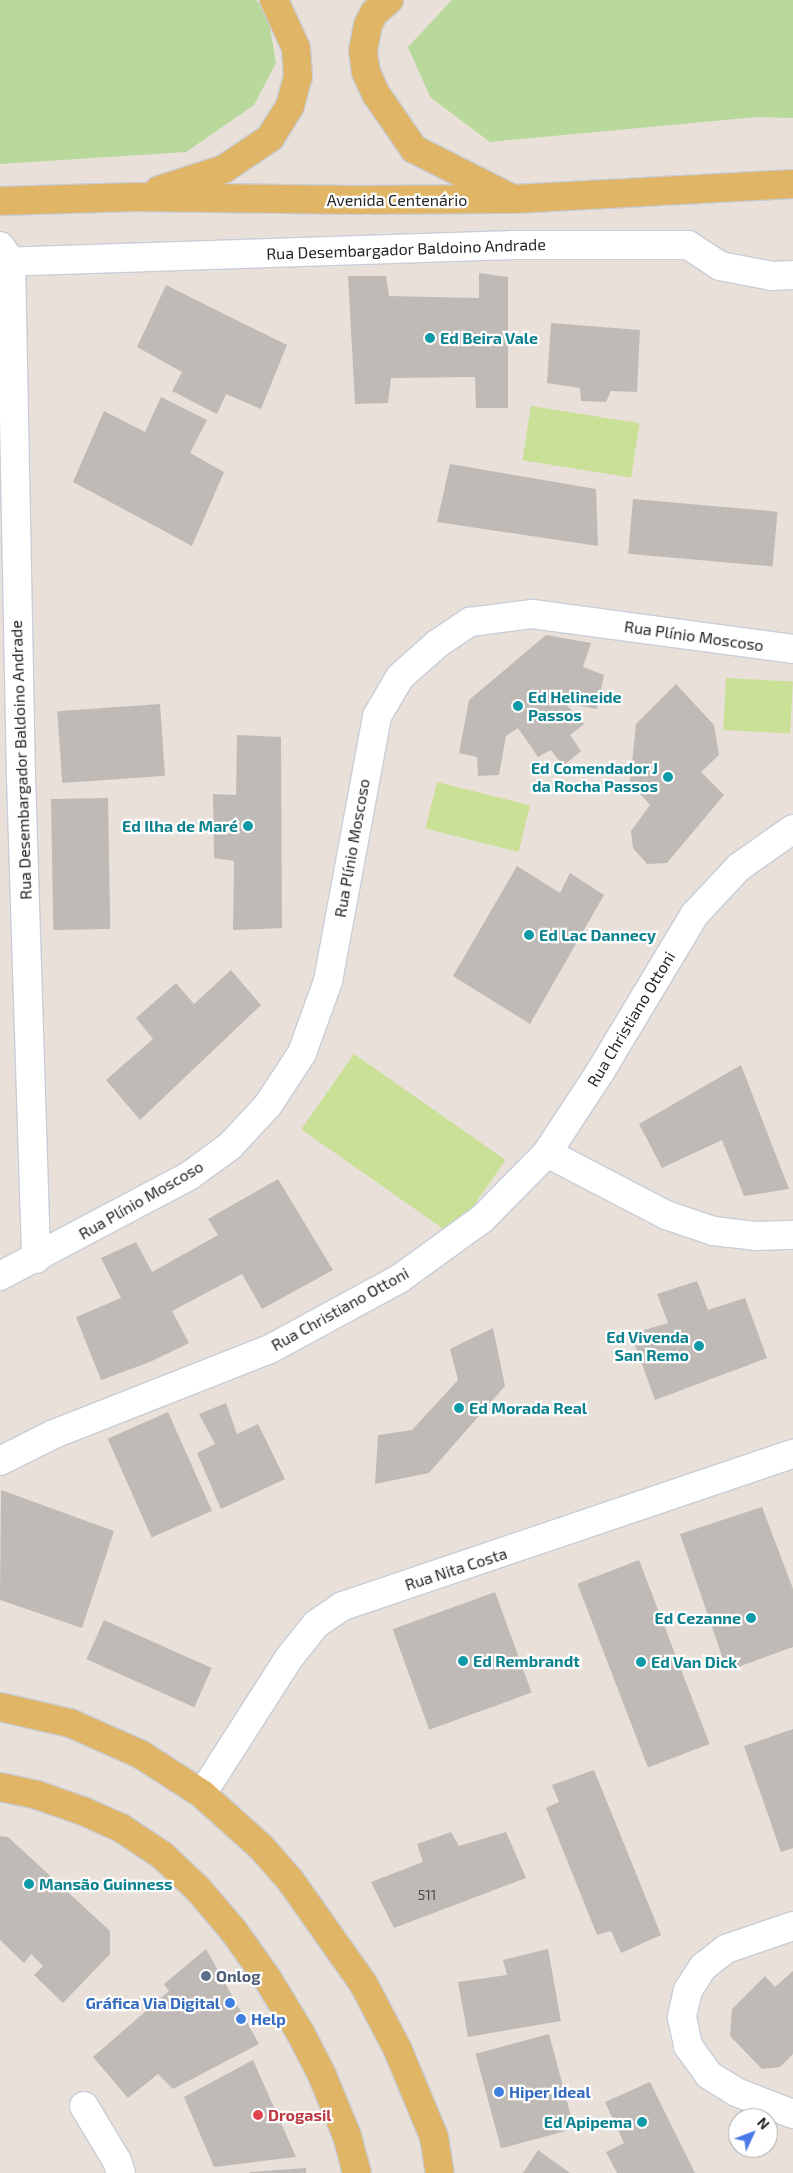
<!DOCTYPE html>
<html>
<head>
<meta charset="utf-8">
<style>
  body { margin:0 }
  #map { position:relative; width:793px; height:2173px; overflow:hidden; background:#e8e0d9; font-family:"Exo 2",sans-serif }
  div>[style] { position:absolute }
  .green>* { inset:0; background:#b8d99b }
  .pitch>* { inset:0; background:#cae097; transform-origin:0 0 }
  .building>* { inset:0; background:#c0bab6; transform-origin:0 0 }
  .roads { filter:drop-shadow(1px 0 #c8cdd7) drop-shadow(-1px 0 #c8cdd7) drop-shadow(0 1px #c8cdd7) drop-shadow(0 -1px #c8cdd7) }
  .minor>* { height:28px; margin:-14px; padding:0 14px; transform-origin:14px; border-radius:14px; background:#fff }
  .major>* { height:28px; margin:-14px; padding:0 14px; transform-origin:14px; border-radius:14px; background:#e0b566 }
  .dots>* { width:14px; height:14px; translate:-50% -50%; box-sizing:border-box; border:2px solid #fff; border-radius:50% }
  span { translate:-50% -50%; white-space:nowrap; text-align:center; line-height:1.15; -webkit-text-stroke:4.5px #fff; paint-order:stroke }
  .number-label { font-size:14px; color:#4c4b4a }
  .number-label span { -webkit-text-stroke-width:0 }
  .street-label { font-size:16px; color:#262626 }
  .culture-label { font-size:16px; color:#0d838f; font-weight:700 }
  .left { translate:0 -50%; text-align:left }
  .right { translate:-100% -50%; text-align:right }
  .service-label { font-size:16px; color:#4e5e75; font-weight:700 }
  .shop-label { font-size:16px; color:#366cbe; font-weight:700 }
  .health-label { font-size:16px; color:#be3a42; font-weight:700 }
  .north { position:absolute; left:728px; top:2108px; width:50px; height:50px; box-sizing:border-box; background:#fff; border:1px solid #a8a8a8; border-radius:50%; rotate:47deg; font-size:14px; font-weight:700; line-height:20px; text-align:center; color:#262626 }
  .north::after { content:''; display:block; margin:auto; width:18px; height:22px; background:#4979e5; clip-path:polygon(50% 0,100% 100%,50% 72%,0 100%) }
</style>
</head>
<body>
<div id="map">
  <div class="green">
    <i style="clip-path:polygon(0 0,256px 0,267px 10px,276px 63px,254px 105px,186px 152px,0 164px)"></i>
    <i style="clip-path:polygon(452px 0,793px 0,793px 118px,756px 117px,490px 142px,430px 97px,408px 47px)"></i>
  </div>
  <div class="pitch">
    <i style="left:531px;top:406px;width:110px;height:55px;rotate:9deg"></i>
    <i style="left:726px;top:678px;width:67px;height:52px;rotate:3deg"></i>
    <i style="left:437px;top:782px;width:96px;height:48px;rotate:14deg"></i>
    <i style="left:354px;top:1054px;width:185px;height:92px;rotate:35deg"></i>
  </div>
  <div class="building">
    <i style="clip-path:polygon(479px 273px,508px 277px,508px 408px,476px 408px,475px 377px,391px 378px,388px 403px,355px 404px,348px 276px,386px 276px,389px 296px,479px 298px)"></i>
    <i style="clip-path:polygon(166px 285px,287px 345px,261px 409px,226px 394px,217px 414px,172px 391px,182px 372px,137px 347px)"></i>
    <i style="clip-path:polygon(551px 323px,640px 330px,637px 392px,611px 391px,606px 402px,581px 401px,580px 388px,547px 383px)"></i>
    <i style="clip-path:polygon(161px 397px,207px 420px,190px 453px,224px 472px,192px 546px,73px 482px,104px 411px,145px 432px)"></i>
    <i style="clip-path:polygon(450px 464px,596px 489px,598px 546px,437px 522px)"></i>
    <i style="left:633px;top:499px;width:145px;height:55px;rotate:5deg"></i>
    <i style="clip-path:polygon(546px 635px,591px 643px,583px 667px,604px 675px,597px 709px,565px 703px,584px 724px,570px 735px,581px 751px,563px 766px,551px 750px,538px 757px,518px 728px,506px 736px,499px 775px,478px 776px,477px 757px,459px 753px,469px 700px)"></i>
    <i style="clip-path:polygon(676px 684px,714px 725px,719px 755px,701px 772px,724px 795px,667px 863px,647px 864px,633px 848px,631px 831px,650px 805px,630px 782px,636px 724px)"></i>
    <i style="left:160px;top:704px;width:72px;height:103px;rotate:86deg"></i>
    <i style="clip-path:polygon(237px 735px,281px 737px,282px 928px,233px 930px,234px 861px,214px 858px,213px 794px,236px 795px)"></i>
    <i style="left:108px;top:798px;width:131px;height:57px;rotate:89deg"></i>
    <i style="clip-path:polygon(517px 866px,560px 893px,570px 873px,604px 895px,530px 1024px,453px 976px)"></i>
    <i style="clip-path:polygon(231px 970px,261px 1005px,140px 1120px,106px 1080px,153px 1039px,136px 1018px,176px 983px,194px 1004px)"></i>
    <i style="clip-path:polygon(741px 1065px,789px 1189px,744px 1196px,722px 1140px,662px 1168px,639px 1124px)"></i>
    <i style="clip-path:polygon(278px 1179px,333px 1270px,262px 1309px,242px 1274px,172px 1311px,189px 1343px,150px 1362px,101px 1380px,76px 1317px,121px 1298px,101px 1258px,136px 1242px,152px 1272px,218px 1235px,208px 1219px)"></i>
    <i style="clip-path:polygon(697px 1281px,708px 1310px,745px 1298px,767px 1358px,655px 1400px,631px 1334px,668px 1323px,657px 1294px)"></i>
    <i style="clip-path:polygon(493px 1328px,505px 1386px,429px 1473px,375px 1484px,378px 1435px,412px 1430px,458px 1380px,450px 1349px)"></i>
    <i style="clip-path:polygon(226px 1403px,237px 1434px,258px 1424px,285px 1479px,221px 1509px,197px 1453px,215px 1444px,199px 1414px)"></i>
    <i style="left:168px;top:1412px;width:108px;height:66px;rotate:66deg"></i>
    <i style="clip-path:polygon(1px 1490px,114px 1531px,82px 1628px,0 1600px)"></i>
    <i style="clip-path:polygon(762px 1507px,793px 1589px,793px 1647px,727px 1671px,680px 1534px)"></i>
    <i style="left:639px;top:1560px;width:197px;height:66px;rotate:69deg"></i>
    <i style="left:495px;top:1592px;width:107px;height:109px;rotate:70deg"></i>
    <i style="left:104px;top:1620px;width:118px;height:43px;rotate:24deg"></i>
    <i style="clip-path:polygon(793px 1729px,793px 1848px,781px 1852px,744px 1746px)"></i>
    <i style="clip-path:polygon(594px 1770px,661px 1935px,621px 1953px,611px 1931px,597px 1935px,546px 1808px,559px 1802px,552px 1785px)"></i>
    <i style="clip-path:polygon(451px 1832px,459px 1846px,506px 1832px,526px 1878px,394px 1928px,371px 1882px,423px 1862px,417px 1844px)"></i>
    <i style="clip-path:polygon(0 1836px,8px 1837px,110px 1931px,110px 1954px,63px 2003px,34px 1975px,43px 1966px,31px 1954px,24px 1963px,0 1940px)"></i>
    <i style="clip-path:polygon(206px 1949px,259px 2044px,173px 2089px,158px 2074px,128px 2098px,93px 2057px,169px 1991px,164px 1984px)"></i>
    <i style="clip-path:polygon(548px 1949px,561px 2021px,468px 2037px,458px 1982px,507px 1975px,503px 1960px)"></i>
    <i style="clip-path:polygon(793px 1971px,793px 2054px,780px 2067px,762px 2069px,730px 2036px,732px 2009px,765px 1976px,775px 1987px)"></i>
    <i style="left:549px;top:2034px;width:98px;height:76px;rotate:75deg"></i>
    <i style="clip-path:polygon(253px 2060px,296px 2157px,214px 2167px,184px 2097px)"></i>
    <i style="clip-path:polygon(650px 2082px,695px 2173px,617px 2173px,606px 2152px,624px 2143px,605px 2102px)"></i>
    <i style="clip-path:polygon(538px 2150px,570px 2173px,523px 2173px)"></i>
    <i style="clip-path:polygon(306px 2168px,306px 2173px,250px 2173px,250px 2172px)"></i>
  </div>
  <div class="roads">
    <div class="minor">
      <i style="left:0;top:246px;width:19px;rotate:54deg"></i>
      <i style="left:11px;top:261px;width:516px;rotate:88.89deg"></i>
      <i style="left:21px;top:777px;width:482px;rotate:88.2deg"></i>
      <i style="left:0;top:262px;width:514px;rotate:-1.89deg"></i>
      <i style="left:514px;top:245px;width:174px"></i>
      <i style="left:688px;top:245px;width:38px;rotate:33deg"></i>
      <i style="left:720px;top:266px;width:53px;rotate:10.9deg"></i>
      <i style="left:772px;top:276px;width:21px;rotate:-3deg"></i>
      <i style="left:547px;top:1153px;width:134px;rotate:27.5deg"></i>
      <i style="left:666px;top:1215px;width:50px;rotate:18.8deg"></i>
      <i style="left:713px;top:1231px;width:43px;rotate:6.6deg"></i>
      <i style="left:756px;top:1236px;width:37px;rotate:-2deg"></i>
      <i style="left:0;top:1276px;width:214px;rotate:-27.9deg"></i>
      <i style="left:189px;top:1176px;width:51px;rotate:-36.2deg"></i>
      <i style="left:230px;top:1146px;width:56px;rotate:-47.2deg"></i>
      <i style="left:268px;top:1105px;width:62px;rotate:-56.8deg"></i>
      <i style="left:302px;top:1053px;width:77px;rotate:-70.1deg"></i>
      <i style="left:328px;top:981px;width:269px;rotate:-79.5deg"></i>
      <i style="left:377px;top:716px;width:45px;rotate:-59.5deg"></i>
      <i style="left:400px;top:677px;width:50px;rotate:-41.7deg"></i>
      <i style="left:437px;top:644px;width:40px;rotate:-34deg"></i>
      <i style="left:470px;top:622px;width:63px;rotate:-7.4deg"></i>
      <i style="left:532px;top:614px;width:263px;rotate:7.6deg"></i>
      <i style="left:0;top:1461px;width:60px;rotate:-26.6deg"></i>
      <i style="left:54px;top:1434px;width:232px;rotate:-21.5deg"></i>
      <i style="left:270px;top:1349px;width:147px;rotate:-28.5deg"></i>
      <i style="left:399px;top:1279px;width:102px;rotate:-35.9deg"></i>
      <i style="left:482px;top:1219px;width:93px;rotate:-45.4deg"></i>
      <i style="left:547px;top:1153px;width:97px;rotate:-56.8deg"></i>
      <i style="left:600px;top:1072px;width:184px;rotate:-59deg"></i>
      <i style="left:695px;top:914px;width:64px;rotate:-46.9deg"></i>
      <i style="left:739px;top:867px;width:66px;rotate:-35.1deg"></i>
      <i style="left:202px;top:1794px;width:161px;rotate:-57.4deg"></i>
      <i style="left:289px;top:1658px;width:43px;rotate:-51.5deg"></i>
      <i style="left:316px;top:1624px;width:32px;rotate:-34deg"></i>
      <i style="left:343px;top:1606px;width:475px;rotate:-18.7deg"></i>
      <i style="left:793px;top:1926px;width:71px;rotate:161.1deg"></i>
      <i style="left:726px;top:1949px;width:29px;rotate:142deg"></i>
      <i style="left:703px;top:1967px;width:27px;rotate:123deg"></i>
      <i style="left:688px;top:1990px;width:28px;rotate:103deg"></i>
      <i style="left:682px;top:2017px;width:30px;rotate:78deg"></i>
      <i style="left:688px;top:2046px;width:36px;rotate:54deg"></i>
      <i style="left:709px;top:2075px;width:32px;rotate:32deg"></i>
      <i style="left:736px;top:2092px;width:61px;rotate:21.1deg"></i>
      <i style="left:84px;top:2106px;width:64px;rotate:59deg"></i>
      <i style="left:117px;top:2161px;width:13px;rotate:72deg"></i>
    </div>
    <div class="major">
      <i style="left:389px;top:0;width:20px;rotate:139deg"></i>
      <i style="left:374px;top:13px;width:13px;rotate:117deg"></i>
      <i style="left:368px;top:25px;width:26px;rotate:101deg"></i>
      <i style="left:363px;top:51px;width:21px;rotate:82deg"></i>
      <i style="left:366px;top:72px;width:24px;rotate:66deg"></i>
      <i style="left:376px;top:94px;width:67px;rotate:55.4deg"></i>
      <i style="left:414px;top:149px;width:106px;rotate:26.8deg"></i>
      <i style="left:159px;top:190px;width:68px;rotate:-17.9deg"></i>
      <i style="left:224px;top:169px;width:55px;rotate:-34deg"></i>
      <i style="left:270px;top:138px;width:38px;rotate:-58deg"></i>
      <i style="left:290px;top:106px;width:30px;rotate:-75deg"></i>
      <i style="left:298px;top:77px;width:29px;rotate:-94deg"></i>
      <i style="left:296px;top:48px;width:53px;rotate:-114.6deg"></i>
      <i style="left:0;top:201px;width:136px;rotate:-1.7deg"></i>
      <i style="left:136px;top:197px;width:222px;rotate:0.8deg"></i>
      <i style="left:358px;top:200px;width:156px;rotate:-0.4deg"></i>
      <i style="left:514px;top:199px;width:279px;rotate:-3.1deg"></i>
      <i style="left:0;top:1707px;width:72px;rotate:12.9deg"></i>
      <i style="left:70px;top:1723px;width:77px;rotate:23.9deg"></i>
      <i style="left:140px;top:1754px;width:74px;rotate:32.8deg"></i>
      <i style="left:202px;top:1794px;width:81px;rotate:42deg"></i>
      <i style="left:262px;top:1848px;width:43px;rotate:48.8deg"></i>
      <i style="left:290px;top:1880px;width:126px;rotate:54.7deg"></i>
      <i style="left:363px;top:1983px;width:73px;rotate:62.4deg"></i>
      <i style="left:397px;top:2048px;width:96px;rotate:67.4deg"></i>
      <i style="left:434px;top:2137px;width:36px;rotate:81deg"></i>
      <i style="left:0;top:1787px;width:38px;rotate:12deg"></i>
      <i style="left:37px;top:1795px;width:49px;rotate:19.2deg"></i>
      <i style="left:83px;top:1811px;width:42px;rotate:24.1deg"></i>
      <i style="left:121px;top:1828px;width:49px;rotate:33.4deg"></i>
      <i style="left:162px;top:1855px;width:50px;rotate:43.4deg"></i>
      <i style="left:198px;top:1889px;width:54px;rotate:49.5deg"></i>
      <i style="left:233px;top:1930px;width:59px;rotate:54.7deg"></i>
      <i style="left:267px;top:1978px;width:66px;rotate:58.7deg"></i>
      <i style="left:301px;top:2034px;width:46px;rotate:62.9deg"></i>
      <i style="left:322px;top:2075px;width:66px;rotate:67.7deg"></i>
      <i style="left:347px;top:2136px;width:38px;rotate:75deg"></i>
    </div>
  </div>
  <div class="dots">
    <i style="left:430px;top:338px;background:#0f9aa8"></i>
    <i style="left:518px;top:706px;background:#0f9aa8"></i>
    <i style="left:668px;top:777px;background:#0f9aa8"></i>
    <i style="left:248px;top:826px;background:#0f9aa8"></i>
    <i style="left:529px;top:935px;background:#0f9aa8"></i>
    <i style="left:699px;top:1346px;background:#0f9aa8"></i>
    <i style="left:459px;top:1408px;background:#0f9aa8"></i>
    <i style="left:751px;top:1618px;background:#0f9aa8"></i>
    <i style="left:463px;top:1661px;background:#0f9aa8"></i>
    <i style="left:641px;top:1662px;background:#0f9aa8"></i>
    <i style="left:29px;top:1884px;background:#0f9aa8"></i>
    <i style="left:206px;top:1976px;background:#5c6f8a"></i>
    <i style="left:230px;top:2003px;background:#3f7fe0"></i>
    <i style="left:241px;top:2019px;background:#3f7fe0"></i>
    <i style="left:499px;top:2092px;background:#3f7fe0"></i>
    <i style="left:258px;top:2115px;background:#e0444e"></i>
    <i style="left:642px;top:2122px;background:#0f9aa8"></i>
  </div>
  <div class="number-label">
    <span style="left:427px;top:1895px">511</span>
  </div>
  <div class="street-label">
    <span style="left:397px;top:200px">Avenida Centenário</span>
    <span style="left:406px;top:249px;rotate:-2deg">Rua Desembargador Baldoino Andrade</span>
    <span style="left:694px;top:636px;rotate:8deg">Rua Plínio Moscoso</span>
    <span style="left:21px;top:760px;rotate:-92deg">Rua Desembargador Baldoino Andrade</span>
    <span style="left:352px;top:848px;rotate:-80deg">Rua Plínio Moscoso</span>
    <span style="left:631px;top:1019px;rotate:-59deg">Rua Christiano Ottoni</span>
    <span style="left:141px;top:1200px;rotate:-30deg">Rua Plínio Moscoso</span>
    <span style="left:340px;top:1309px;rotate:-29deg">Rua Christiano Ottoni</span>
    <span style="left:456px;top:1569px;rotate:-18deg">Rua Nita Costa</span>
  </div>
  <div class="culture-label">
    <span class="left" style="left:440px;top:338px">Ed Beira Vale</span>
    <span class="left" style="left:528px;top:706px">Ed Helineide<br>Passos</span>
    <span class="right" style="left:658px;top:777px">Ed Comendador J<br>da Rocha Passos</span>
    <span class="right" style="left:238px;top:826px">Ed Ilha de Maré</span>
    <span class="left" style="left:539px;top:935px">Ed Lac Dannecy</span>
    <span class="right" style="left:689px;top:1346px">Ed Vivenda<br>San Remo</span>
    <span class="left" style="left:469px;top:1408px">Ed Morada Real</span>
    <span class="right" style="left:741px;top:1618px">Ed Cezanne</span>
    <span class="left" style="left:473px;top:1661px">Ed Rembrandt</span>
    <span class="left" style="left:651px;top:1662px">Ed Van Dick</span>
    <span class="left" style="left:39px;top:1884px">Mansão Guinness</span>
    <span class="right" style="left:632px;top:2122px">Ed Apipema</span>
  </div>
  <div class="service-label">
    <span class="left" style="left:216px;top:1976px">Onlog</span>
  </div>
  <div class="shop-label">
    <span class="right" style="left:220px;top:2003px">Gráfica Via Digital</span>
    <span class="left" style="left:251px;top:2019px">Help</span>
    <span class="left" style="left:509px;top:2092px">Hiper Ideal</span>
  </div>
  <div class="health-label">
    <span class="left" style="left:268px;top:2115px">Drogasil</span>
  </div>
  <div class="north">N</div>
</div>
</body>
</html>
